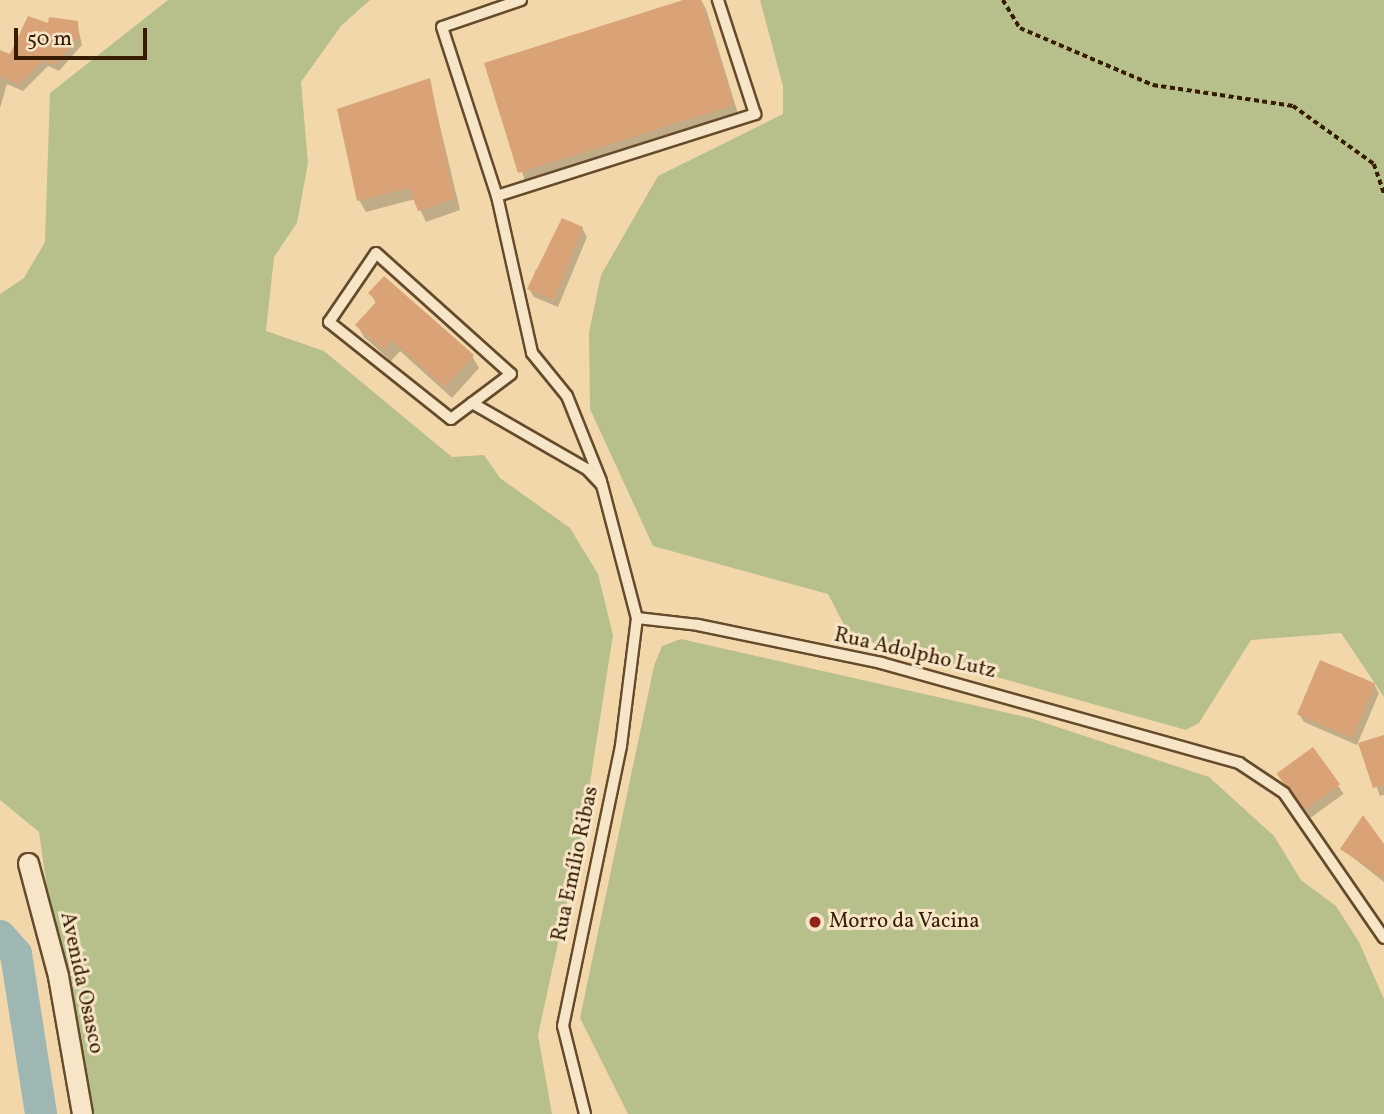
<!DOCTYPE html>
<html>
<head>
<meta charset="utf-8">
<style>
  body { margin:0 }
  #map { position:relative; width:1384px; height:1114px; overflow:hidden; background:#f2d7ab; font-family:Vollkorn,serif }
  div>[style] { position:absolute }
  .green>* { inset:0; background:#b7bf8b }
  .shadow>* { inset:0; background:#0003; transform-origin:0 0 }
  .river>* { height:32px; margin:-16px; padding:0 16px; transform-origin:16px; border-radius:16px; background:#9eb7b3 }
  .building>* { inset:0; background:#d9a377; transform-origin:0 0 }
  .path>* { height:3.5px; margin-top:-1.75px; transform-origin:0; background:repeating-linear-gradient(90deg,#361c01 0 5px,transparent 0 8.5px) }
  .roads { filter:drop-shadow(2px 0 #654b2c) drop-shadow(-2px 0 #654b2c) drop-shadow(0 2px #654b2c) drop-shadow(0 -2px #654b2c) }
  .service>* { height:10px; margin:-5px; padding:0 5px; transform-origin:5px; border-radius:5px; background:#f7e5c8 }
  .minor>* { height:19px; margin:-9.5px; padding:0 9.5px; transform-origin:9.5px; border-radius:9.5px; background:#f7e5c8 }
  .dots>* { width:19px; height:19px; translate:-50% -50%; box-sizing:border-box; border:4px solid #f7e5c8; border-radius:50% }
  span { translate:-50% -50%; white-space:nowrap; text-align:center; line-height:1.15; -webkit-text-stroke:6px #f7e5c8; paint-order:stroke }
  .street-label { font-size:21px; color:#361c01 }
  .poi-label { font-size:21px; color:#361c01 }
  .left { translate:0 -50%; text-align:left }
  .scale { position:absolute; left:14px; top:28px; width:133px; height:32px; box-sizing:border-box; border:4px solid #361c01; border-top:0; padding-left:9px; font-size:21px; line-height:24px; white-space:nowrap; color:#361c01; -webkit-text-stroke:5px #f7e5c8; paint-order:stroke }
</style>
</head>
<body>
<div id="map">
  <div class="green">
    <i style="clip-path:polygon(168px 0,370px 0,341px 26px,301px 82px,308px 163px,297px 223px,274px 257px,266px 331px,324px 351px,452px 457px,484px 455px,500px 478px,570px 528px,598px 574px,613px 635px,583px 828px,538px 1035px,552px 1114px,79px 1114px,39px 832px,0 800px,0 294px,24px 278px,45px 242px,50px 93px)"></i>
    <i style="clip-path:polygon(760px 0,1384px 0,1384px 697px,1341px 633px,1251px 640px,1199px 723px,1186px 730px,850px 636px,828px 594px,653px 546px,590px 409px,589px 332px,601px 275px,658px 176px,783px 114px,783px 86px)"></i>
    <i style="clip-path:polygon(681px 639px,1030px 718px,1209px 777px,1274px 836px,1301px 880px,1336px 906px,1359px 942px,1384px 999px,1384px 1114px,628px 1114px,580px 1018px,654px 666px,662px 646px)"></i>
  </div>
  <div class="shadow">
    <i style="clip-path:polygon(689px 0,701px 0,706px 9px,739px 117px,526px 184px,486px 64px)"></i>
    <i style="clip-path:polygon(77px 23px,82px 45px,59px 71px,48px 66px,23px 91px,7px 84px,0 108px,0 52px,11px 56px,49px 26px)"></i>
    <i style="clip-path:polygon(429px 80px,460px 210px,426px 222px,415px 199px,366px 212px,359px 200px)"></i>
    <i style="clip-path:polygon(582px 228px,587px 237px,558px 307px,534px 297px,529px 289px,536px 269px,542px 272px)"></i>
    <i style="clip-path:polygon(371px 293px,472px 356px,479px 368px,452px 398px,400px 351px,391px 361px,364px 337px,357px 325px,376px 304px)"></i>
    <i style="clip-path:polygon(1374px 684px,1379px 693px,1357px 745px,1304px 722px,1299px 714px)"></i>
    <i style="clip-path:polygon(1384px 736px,1384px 795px,1380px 796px,1361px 744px)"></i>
    <i style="left:1312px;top:750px;width:54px;height:41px;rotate:54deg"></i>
    <i style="clip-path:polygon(1384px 847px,1384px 882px,1342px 849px)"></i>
  </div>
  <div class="river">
    <i style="left:0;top:936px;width:24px;rotate:48deg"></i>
    <i style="left:16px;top:954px;width:162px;rotate:81.1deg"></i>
  </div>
  <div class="building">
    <i style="clip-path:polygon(683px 0,701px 0,734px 105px,518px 173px,484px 63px)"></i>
    <i style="clip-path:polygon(28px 16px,48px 23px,49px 17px,78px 21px,79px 37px,54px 65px,43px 60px,19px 84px,0 76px,0 50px,10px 54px)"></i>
    <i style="clip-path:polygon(430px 78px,454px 199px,418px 211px,409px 188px,357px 201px,337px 109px)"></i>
    <i style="clip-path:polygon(562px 218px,583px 227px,554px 300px,527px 289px)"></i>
    <i style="clip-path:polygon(384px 276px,474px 355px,445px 387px,392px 340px,384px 350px,355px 325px,377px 301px,368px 293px)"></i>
    <i style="left:1320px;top:660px;width:60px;height:59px;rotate:23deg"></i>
    <i style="clip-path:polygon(1384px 735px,1384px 785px,1373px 788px,1358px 743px)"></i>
    <i style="left:1313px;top:747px;width:46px;height:45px;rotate:54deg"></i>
    <i style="clip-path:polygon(1363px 815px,1384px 844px,1384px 878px,1340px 849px)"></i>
  </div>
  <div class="path">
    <i style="left:1003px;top:0;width:33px;rotate:59deg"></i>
    <i style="left:1020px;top:28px;width:145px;rotate:23.2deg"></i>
    <i style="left:1153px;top:85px;width:142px;rotate:8.5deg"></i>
    <i style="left:1293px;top:106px;width:100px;rotate:35.6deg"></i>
    <i style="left:1374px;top:164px;width:31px;rotate:71deg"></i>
  </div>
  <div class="roads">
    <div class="service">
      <i style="left:521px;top:0;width:83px;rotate:161.1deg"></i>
      <i style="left:442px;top:27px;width:178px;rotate:72deg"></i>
      <i style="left:497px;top:196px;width:161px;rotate:77.4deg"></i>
      <i style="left:532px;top:353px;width:55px;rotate:50.9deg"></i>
      <i style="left:567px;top:396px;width:92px;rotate:68.2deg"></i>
      <i style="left:497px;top:196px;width:271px;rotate:-17.6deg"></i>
      <i style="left:755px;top:114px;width:120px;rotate:-108deg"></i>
      <i style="left:376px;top:253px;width:181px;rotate:41.9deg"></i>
      <i style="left:511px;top:374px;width:75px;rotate:143.1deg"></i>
      <i style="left:451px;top:419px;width:156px;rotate:-141.5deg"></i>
      <i style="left:329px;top:322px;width:83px;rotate:-55.7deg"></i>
      <i style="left:472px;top:403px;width:133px;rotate:29.9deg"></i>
      <i style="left:587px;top:469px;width:22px;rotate:47deg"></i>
      <i style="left:602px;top:485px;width:138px;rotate:75.3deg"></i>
      <i style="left:637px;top:618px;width:61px;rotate:6.5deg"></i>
      <i style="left:698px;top:625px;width:187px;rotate:11.7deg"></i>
      <i style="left:881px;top:663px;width:372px;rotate:15.6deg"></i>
      <i style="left:1239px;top:763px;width:54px;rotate:33.7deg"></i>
      <i style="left:1284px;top:793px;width:176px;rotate:55.4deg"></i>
      <i style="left:585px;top:1114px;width:91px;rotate:-104deg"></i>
      <i style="left:563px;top:1026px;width:286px;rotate:-78.3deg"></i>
      <i style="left:621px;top:746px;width:129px;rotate:-82.9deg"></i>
    </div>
    <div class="minor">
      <i style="left:28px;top:863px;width:117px;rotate:75.1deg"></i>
      <i style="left:58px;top:976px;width:140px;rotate:80.1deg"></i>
    </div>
  </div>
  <div class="dots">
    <i style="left:815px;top:922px;background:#8f2418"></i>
  </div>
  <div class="street-label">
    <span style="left:915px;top:654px;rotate:13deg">Rua Adolpho Lutz</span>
    <span style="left:576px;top:864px;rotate:-78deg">Rua Emílio Ribas</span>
    <span style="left:81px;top:983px;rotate:78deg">Avenida Osasco</span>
  </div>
  <div class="poi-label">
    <span class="left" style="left:829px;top:922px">Morro da Vacina</span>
  </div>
  <div class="scale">50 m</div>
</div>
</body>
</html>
